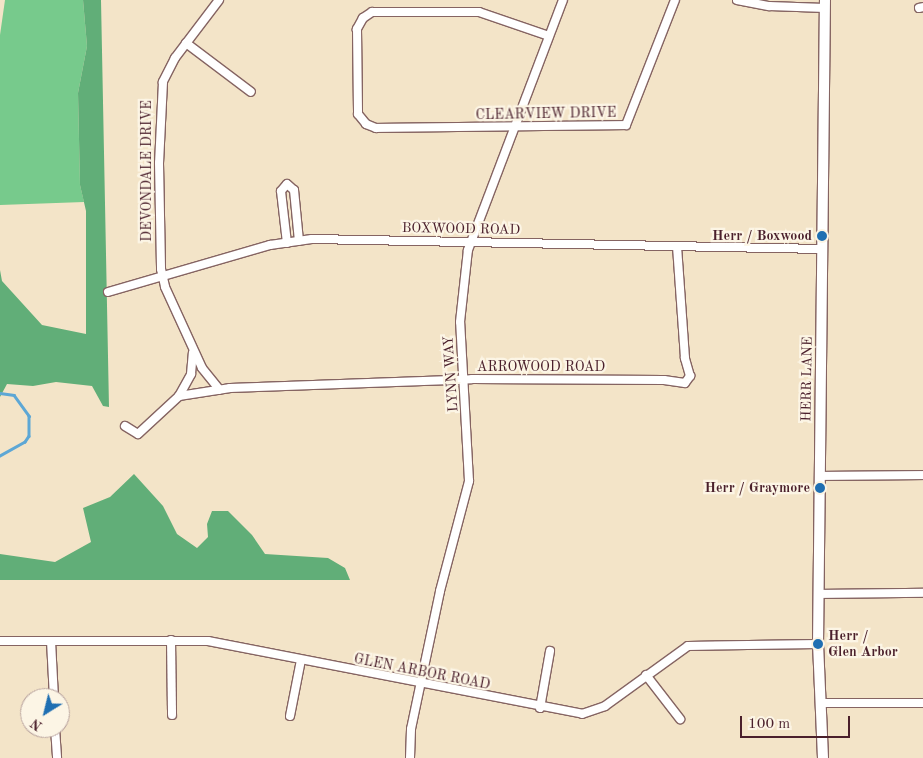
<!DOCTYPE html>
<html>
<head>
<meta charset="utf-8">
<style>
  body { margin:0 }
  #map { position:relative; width:923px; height:758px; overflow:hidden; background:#f3e4c8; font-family:"Old Standard TT",serif }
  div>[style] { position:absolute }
  .green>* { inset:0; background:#77ca8c }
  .forest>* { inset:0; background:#61ae78 }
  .stream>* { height:2.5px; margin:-1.25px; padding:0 1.25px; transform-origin:1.25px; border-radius:1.25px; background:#5da7d5 }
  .roads { filter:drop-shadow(1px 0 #856462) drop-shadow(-1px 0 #856462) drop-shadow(0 1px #856462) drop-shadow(0 -1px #856462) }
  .minor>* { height:8px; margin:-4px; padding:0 4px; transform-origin:4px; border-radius:4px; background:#fff }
  .major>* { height:10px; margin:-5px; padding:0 5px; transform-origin:5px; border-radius:5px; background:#fff }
  .dots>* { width:14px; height:14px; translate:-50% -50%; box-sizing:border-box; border:2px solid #fcf5e5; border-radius:50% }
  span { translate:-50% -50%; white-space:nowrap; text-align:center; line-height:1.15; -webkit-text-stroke:4.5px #fcf5e5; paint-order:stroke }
  .street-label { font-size:14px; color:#4a1f2b }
  .poi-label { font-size:14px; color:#4a1f2b; font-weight:700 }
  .right { translate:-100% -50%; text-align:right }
  .left { translate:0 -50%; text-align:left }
  .north { position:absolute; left:20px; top:688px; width:50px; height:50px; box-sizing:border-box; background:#fcf5e5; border:1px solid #b59f9b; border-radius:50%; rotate:216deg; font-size:14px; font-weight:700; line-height:20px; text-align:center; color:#4a1f2b }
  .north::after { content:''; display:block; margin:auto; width:18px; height:22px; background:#1f6fb2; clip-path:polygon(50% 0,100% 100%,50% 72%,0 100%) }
  .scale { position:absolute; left:740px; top:716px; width:110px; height:22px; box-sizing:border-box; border:2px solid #4a1f2b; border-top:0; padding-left:6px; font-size:15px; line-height:18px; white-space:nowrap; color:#4a1f2b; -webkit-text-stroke:4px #fcf5e5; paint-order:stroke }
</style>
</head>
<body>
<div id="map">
  <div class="green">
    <i style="clip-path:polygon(5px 0,83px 0,87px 46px,78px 93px,80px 185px,84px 202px,0 205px,0 35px)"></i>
  </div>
  <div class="forest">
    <i style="clip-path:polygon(83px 0,101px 0,109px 407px,103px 406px,92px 386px,56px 382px,33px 386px,7px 384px,0 397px,0 270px,2px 281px,42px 325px,86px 334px,86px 211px,80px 185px,78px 93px,87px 46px)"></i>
    <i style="clip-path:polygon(134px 474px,163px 506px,177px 534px,197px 548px,208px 537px,207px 524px,212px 511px,228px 511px,252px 535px,265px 554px,328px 558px,345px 568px,350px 580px,0 580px,0 554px,55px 562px,91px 542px,83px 508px,110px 497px)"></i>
  </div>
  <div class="stream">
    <i style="left:0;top:393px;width:14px;rotate:8deg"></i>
    <i style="left:14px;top:395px;width:26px;rotate:54deg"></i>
    <i style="left:29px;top:416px;width:20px;rotate:90deg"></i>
    <i style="left:29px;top:436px;width:7px;rotate:124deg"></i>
    <i style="left:25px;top:442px;width:29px;rotate:151deg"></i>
  </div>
  <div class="roads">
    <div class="minor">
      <i style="left:219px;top:0;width:73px;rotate:127.2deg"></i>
      <i style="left:175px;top:58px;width:27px;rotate:117deg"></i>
      <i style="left:163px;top:82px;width:81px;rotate:92.8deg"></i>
      <i style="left:159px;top:163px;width:106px;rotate:88.9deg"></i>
      <i style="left:161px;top:269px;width:18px;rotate:77deg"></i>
      <i style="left:165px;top:287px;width:89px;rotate:65.4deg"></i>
      <i style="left:202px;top:368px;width:28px;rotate:51deg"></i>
      <i style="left:737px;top:0;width:33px;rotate:11deg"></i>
      <i style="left:769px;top:6px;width:56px;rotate:2deg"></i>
      <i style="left:919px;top:8px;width:4px;rotate:-14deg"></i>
      <i style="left:549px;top:36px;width:74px;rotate:-161.1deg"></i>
      <i style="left:479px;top:12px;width:107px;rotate:180deg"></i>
      <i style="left:372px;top:12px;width:11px;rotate:146deg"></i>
      <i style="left:363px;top:18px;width:13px;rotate:119deg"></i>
      <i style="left:357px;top:29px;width:85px;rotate:89.3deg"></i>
      <i style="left:358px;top:114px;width:13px;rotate:51deg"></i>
      <i style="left:366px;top:124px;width:11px;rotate:22deg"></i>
      <i style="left:376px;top:128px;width:250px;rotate:-0.7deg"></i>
      <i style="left:626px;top:125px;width:134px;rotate:-68.6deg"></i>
      <i style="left:186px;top:43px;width:81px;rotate:37deg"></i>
      <i style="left:287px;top:243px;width:52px;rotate:-96.6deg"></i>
      <i style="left:281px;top:191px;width:9px;rotate:-49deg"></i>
      <i style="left:287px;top:184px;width:9px;rotate:41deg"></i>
      <i style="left:294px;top:190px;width:51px;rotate:84.4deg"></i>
      <i style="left:108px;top:292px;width:169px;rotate:-16.2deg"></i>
      <i style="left:270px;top:245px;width:42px;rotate:-8.1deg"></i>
      <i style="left:312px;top:239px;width:510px;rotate:1.12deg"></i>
      <i style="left:179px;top:396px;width:25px;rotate:-61deg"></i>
      <i style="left:191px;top:374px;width:21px;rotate:-85deg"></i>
      <i style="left:125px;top:426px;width:15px;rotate:32deg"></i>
      <i style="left:138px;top:434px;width:56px;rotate:-42.8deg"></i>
      <i style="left:179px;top:396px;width:52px;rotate:-8.9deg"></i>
      <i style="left:230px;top:388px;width:242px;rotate:-2.1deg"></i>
      <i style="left:472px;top:379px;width:192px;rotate:0.3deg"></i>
      <i style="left:664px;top:380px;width:21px;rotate:8deg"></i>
      <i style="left:685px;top:383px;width:9px;rotate:-54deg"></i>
      <i style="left:690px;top:376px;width:19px;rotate:-106deg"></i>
      <i style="left:685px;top:358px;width:112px;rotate:-94.1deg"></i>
      <i style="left:820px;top:476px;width:103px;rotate:-0.6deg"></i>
      <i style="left:819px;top:594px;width:104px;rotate:-0.6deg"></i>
      <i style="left:171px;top:640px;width:75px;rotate:89.2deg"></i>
      <i style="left:0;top:641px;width:208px"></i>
      <i style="left:208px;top:641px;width:381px;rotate:11deg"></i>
      <i style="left:582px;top:714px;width:24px;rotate:-19deg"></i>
      <i style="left:605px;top:706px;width:102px;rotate:-35.9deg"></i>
      <i style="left:688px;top:646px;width:130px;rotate:-0.9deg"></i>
      <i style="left:51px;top:641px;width:57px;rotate:87deg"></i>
      <i style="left:646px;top:675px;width:56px;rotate:52.3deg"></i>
      <i style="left:821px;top:703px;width:102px"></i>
      <i style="left:540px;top:708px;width:58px;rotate:-80deg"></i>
      <i style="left:290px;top:716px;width:57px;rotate:-78.9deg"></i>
      <i style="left:55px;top:728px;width:30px;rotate:86deg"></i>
      <i style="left:410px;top:758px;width:29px;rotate:-88deg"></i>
      <i style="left:411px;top:729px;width:141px;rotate:-78.1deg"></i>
      <i style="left:440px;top:591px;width:114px;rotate:-75.2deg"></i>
      <i style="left:469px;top:481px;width:159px;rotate:-93.2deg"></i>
      <i style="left:460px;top:322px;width:72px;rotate:-83.7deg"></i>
      <i style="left:468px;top:250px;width:267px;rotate:-69.2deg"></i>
    </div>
    <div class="major">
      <i style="left:823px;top:758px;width:114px;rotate:-92.5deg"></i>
      <i style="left:818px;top:644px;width:644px;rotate:-89.38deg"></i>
    </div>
  </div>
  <div class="dots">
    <i style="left:822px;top:236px;background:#1f6fb2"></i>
    <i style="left:820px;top:488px;background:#1f6fb2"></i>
    <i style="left:818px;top:644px;background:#1f6fb2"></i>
  </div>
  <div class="street-label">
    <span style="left:546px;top:114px;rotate:-1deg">CLEARVIEW DRIVE</span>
    <span style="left:147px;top:171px;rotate:-90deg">DEVONDALE DRIVE</span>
    <span style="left:461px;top:229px;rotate:1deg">BOXWOOD ROAD</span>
    <span style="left:541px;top:367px">ARROWOOD ROAD</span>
    <span style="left:451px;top:374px;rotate:-94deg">LYNN WAY</span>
    <span style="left:807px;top:379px;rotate:-89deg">HERR LANE</span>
    <span style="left:422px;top:672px;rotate:11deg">GLEN ARBOR ROAD</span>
  </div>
  <div class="poi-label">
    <span class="right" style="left:812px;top:236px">Herr / Boxwood</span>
    <span class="right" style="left:810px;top:488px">Herr / Graymore</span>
    <span class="left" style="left:828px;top:644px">Herr /<br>Glen Arbor</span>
  </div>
  <div class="north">N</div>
  <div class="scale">100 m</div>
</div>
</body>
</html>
